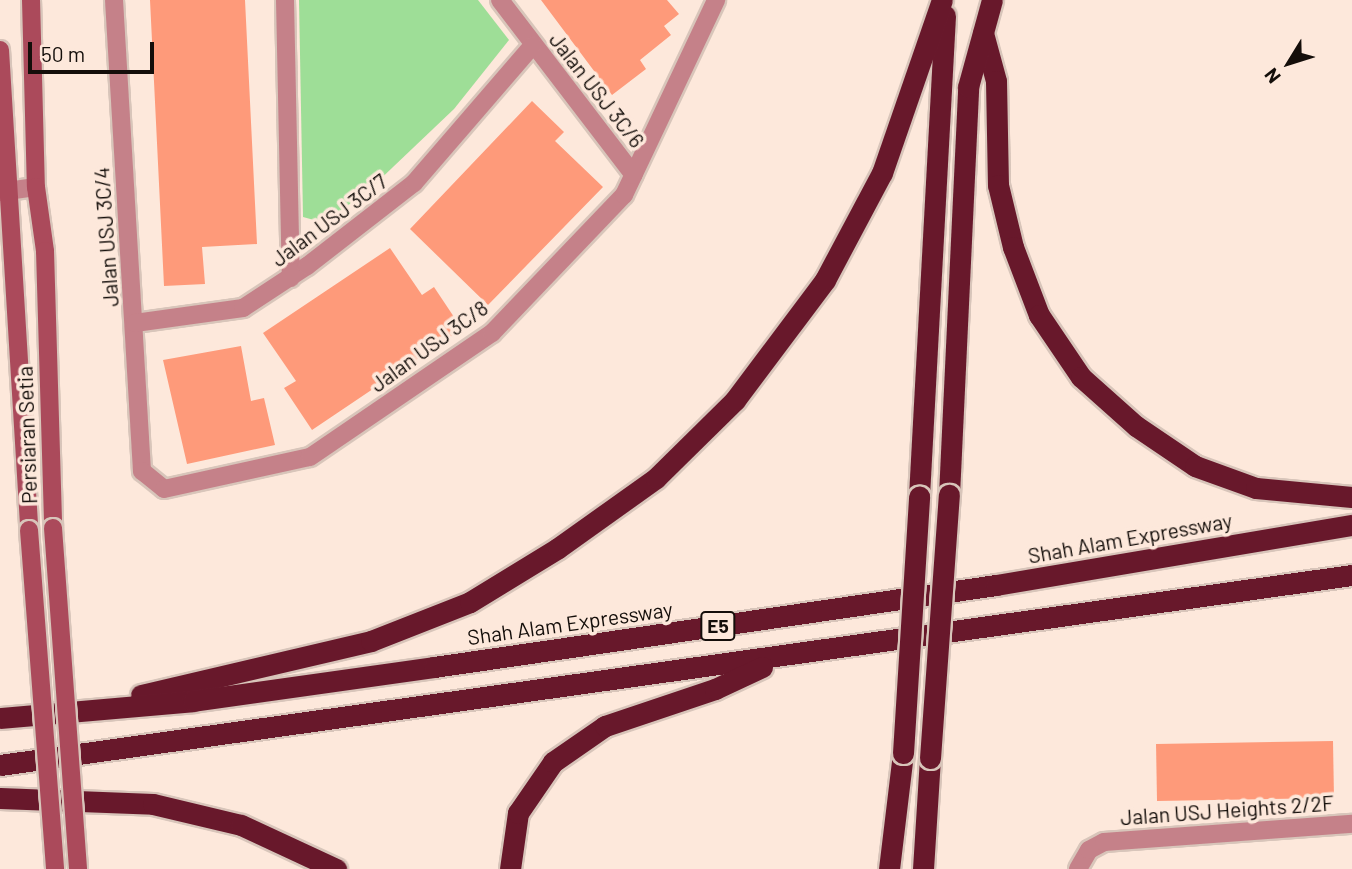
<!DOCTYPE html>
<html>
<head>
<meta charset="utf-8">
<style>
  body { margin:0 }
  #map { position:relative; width:1352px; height:869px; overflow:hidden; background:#fde8db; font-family:Barlow,sans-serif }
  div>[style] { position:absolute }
  .green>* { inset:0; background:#9ede97 }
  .building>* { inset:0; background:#fe9a7a; transform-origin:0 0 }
  .roads { filter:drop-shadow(2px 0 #d8c5ba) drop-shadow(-2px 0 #d8c5ba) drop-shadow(0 2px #d8c5ba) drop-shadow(0 -2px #d8c5ba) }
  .street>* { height:18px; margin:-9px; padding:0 9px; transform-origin:9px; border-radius:9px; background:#c58189 }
  .secondary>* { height:18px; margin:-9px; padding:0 9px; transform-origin:9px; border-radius:9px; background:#ab4a5b }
  .highway>* { height:21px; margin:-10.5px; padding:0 10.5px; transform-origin:10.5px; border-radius:10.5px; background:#68182b }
  .bridges { filter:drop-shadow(2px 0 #d8c5ba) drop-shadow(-2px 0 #d8c5ba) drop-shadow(0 2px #d8c5ba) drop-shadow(0 -2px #d8c5ba) }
  .secondary-bridge>* { height:18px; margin:-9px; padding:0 9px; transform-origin:9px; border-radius:9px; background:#ab4a5b }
  .highway-bridge>* { height:21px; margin:-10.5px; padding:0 10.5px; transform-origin:10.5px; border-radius:10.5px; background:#68182b }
  span { translate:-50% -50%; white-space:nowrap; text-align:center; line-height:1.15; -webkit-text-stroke:7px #fde8db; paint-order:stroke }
  .shield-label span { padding:2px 5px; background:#fde8db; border:2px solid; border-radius:5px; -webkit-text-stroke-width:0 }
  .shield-label { font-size:19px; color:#140e0a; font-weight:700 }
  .street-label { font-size:21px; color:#140e0a }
  .north { position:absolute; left:1254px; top:28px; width:70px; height:70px; -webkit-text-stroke:5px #fde8db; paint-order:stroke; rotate:232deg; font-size:19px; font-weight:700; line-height:28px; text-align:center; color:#140e0a }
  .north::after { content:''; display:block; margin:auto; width:24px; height:32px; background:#140e0a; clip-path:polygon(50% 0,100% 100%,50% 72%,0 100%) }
  .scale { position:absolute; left:28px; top:42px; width:126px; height:32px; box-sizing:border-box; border:4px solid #140e0a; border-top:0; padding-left:9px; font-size:21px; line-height:24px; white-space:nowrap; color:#140e0a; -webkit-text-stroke:5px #fde8db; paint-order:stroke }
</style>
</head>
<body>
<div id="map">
  <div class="green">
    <i style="clip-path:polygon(299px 0,478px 0,509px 40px,454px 109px,372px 187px,325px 223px,303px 217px)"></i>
  </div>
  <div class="building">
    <i style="clip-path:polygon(150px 0,245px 0,257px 244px,202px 247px,205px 284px,164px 286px)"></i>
    <i style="clip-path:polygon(541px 0,667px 0,679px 14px,664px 26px,671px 35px,640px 60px,646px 69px,612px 95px)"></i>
    <i style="clip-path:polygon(532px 101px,564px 132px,555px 141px,603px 187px,488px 305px,410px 229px)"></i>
    <i style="clip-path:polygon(390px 248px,422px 295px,434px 287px,462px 329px,312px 430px,284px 388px,296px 381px,263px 333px)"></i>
    <i style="clip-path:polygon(241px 346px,251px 401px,264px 398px,275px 445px,187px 464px,163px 360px)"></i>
    <i style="left:1333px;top:741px;width:57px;height:177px;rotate:89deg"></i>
  </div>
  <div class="roads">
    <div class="street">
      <i style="left:114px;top:0;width:472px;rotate:86.6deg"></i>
      <i style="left:142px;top:471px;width:28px;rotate:39deg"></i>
      <i style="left:164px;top:489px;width:149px;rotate:-12.4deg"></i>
      <i style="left:310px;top:457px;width:220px;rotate:-34.3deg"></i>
      <i style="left:492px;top:333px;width:191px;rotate:-46.3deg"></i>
      <i style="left:624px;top:195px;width:216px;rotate:-64.7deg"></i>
      <i style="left:285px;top:0;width:278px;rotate:88.8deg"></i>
      <i style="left:500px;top:0;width:220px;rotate:52.6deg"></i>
      <i style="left:0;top:192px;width:36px;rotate:-8deg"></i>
      <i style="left:135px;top:323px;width:109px;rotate:-7.9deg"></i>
      <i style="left:243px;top:308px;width:77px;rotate:-33.3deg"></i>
      <i style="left:307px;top:266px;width:135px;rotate:-37.8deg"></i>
      <i style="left:414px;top:183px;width:182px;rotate:-49.2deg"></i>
      <i style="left:1078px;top:869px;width:22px;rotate:-60deg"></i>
      <i style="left:1089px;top:850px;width:17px;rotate:-28deg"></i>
      <i style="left:1104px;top:842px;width:249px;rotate:-4.2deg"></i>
    </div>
    <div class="secondary">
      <i style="left:31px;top:0;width:187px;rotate:88.5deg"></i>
      <i style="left:36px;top:187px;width:65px;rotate:82deg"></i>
      <i style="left:45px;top:251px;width:277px;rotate:88.3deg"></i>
      <i style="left:0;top:50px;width:481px;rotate:86.5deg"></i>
    </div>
    <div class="highway">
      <i style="left:983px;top:33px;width:50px;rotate:74.8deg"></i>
      <i style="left:996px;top:81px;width:104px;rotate:88.9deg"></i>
      <i style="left:998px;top:185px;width:64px;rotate:76.4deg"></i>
      <i style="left:1013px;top:247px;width:73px;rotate:69.1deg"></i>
      <i style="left:1039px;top:315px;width:75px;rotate:55.9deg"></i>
      <i style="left:1081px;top:377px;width:74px;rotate:41.7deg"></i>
      <i style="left:1136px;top:426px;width:71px;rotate:34.1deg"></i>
      <i style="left:1195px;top:466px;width:65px;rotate:19.8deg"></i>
      <i style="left:1256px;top:488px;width:96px;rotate:5.4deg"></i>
      <i style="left:949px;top:495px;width:408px;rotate:-87.3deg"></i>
      <i style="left:968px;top:87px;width:90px;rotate:-74.6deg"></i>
      <i style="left:919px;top:496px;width:481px;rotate:-86.9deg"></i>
      <i style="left:141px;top:695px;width:236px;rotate:-13.2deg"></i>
      <i style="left:371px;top:641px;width:106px;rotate:-21.5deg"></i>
      <i style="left:470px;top:602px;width:103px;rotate:-31.5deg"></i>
      <i style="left:558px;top:548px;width:120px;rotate:-35.5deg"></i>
      <i style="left:656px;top:478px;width:111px;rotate:-44.6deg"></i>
      <i style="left:735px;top:400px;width:150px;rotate:-53.1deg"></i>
      <i style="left:825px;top:280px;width:121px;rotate:-62deg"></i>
      <i style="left:882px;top:173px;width:183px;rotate:-70.9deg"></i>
      <i style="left:0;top:718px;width:194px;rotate:-5deg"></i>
      <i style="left:193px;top:701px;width:243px;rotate:-8deg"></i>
      <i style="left:434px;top:667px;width:568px;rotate:-8.3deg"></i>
      <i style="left:996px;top:585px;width:361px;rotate:-9.6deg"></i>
      <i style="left:0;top:765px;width:1365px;rotate:-8deg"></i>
      <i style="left:0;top:798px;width:153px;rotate:2.2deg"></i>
      <i style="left:153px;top:804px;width:90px;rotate:13.4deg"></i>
      <i style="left:241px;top:825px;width:105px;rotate:24.9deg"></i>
      <i style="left:510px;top:869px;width:57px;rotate:-81.9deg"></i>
      <i style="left:518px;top:813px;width:62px;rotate:-55.5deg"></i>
      <i style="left:553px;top:762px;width:63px;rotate:-34.7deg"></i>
      <i style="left:605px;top:726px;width:116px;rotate:-18.6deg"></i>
      <i style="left:715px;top:689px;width:52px;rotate:-25.1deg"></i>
      <i style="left:889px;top:869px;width:117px;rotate:-83.1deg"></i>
      <i style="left:923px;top:869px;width:111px;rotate:-86.4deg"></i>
    </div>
  </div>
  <div class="bridges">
    <div class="secondary-bridge">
      <i style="left:53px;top:528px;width:342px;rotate:85.8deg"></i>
      <i style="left:29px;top:530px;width:340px;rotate:85.6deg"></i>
    </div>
    <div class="highway-bridge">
      <i style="left:903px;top:753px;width:257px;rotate:-86.4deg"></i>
      <i style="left:930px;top:758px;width:264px;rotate:-85.9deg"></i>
    </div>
  </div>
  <div class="shield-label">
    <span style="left:718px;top:626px">E5</span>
  </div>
  <div class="street-label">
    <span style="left:597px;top:90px;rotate:52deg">Jalan USJ 3C/6</span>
    <span style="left:329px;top:220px;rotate:-37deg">Jalan USJ 3C/7</span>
    <span style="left:106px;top:237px;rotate:-94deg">Jalan USJ 3C/4</span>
    <span style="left:429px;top:346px;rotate:-36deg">Jalan USJ 3C/8</span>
    <span style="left:27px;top:435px;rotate:-92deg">Persiaran Setia</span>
    <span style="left:1130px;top:538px;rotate:-10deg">Shah Alam Expressway</span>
    <span style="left:570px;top:623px;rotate:-8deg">Shah Alam Expressway</span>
    <span style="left:1227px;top:810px;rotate:-4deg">Jalan USJ Heights 2/2F</span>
  </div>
  <div class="north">N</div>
  <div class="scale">50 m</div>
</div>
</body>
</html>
